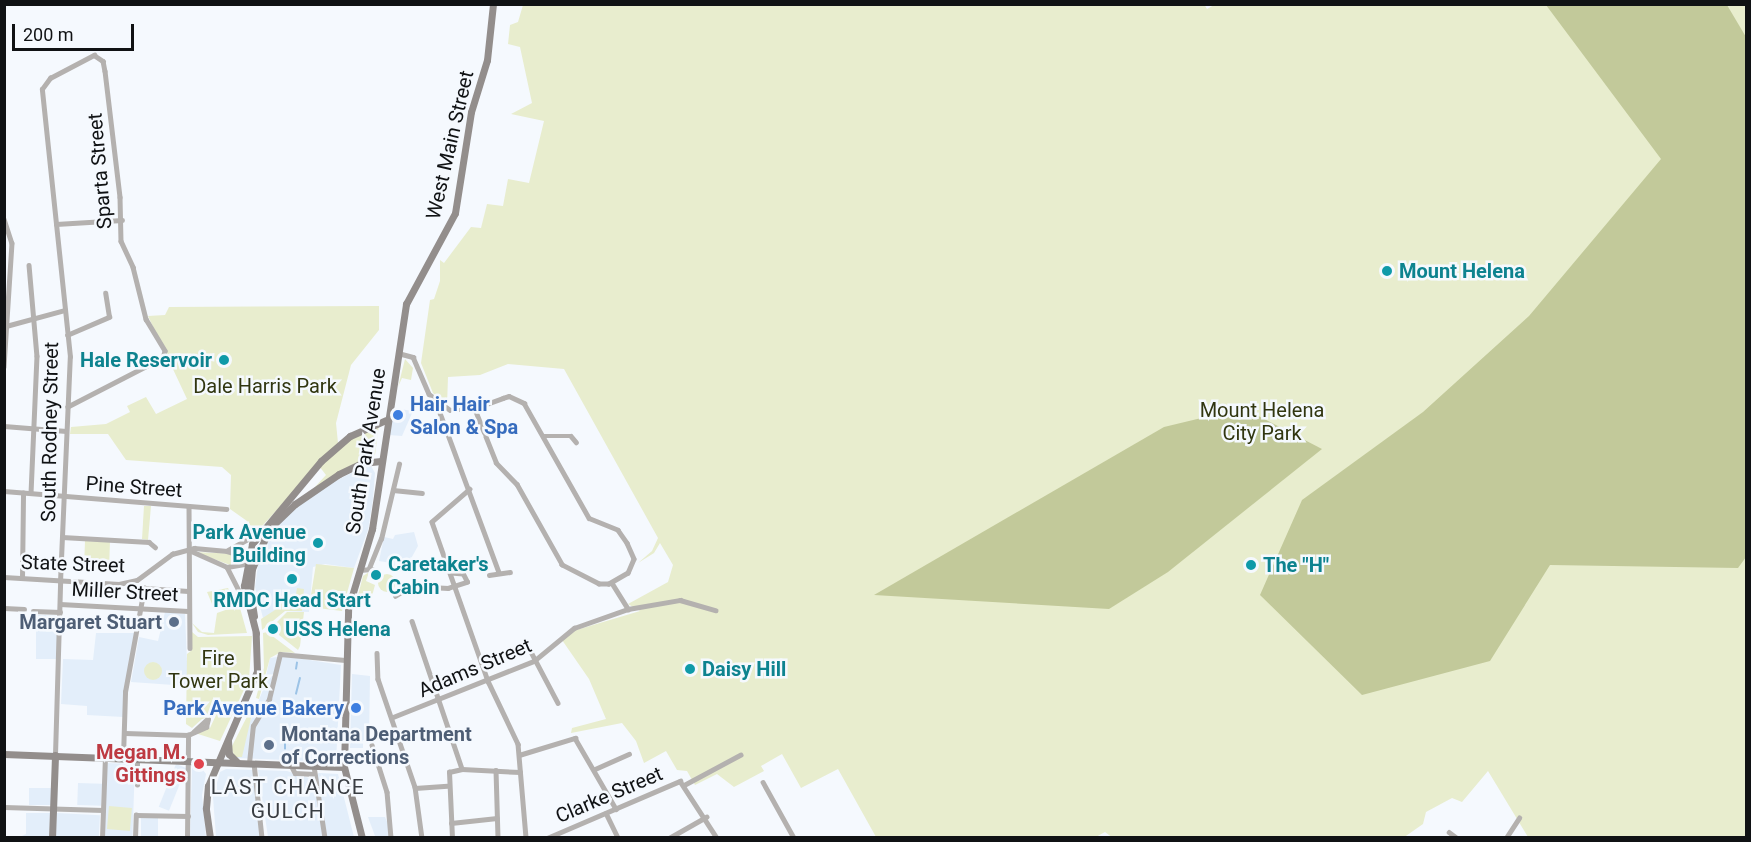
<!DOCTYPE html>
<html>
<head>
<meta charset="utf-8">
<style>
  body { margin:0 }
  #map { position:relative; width:1751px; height:842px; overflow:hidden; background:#f5f9fe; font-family:Roboto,sans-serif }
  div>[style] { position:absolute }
  .built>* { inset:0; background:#e3eefa; transform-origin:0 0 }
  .green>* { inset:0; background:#e8edce; transform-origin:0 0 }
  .round { border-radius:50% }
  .forest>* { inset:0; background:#c2c99a }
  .stream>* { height:1.5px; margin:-0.75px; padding:0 0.75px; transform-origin:0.75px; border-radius:0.75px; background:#9cc3e6 }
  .street>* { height:4.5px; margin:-2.25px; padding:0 2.25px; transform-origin:2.25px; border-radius:2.25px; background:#b4b1af }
  .secondary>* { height:7px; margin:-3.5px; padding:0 3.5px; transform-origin:3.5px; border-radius:3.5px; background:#938e8c }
  .dots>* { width:16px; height:16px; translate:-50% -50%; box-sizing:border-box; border:3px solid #f5f9fe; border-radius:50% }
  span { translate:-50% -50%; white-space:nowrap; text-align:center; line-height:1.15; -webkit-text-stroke:5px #f5f9fe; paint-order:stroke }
  .street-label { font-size:20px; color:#101214 }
  .culture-label { font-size:20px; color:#0d838f; font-weight:700 }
  .left { translate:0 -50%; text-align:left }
  .right { translate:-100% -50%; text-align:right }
  .park-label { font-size:20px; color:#313610 }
  .shop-label { font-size:20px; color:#366cbe; font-weight:700 }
  .service-label { font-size:20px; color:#4e5e75; font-weight:700 }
  .health-label { font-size:20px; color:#be3a42; font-weight:700 }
  .neighbourhood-label { font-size:21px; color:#393d42; letter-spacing:1.5px }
  .frame { position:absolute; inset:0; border:6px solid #101214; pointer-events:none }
  .scale { position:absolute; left:12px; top:24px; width:122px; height:27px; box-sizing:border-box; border:3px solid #101214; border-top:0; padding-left:8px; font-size:18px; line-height:21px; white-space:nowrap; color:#101214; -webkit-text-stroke:4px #f5f9fe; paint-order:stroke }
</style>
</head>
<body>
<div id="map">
  <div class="built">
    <i style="clip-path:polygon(393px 408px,413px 411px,402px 436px,389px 435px)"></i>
    <i style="clip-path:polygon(370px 464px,375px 473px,373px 499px,368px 530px,354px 568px,325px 564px,313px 567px,309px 612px,285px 611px,263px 618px,255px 587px,259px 558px,268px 537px,287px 515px,325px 486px)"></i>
    <i style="clip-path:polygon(414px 532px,418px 546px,403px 573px,391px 563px,379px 561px,384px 537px,393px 539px,395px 535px)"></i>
    <i style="clip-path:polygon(165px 612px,185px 614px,188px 686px,131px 682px,139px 637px,158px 641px)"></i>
    <i style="left:36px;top:615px;width:21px;height:44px"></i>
    <i style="clip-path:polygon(96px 633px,135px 633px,123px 717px,87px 715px,87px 706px,61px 704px,63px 659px,93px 660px)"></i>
    <i style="clip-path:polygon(285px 656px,341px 665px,336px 762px,235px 758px,263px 690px,270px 658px)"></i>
    <i style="clip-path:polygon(352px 674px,370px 676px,369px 740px,363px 740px,363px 748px,350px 748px)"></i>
    <i style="left:106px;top:763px;width:29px;height:75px;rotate:2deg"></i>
    <i style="left:176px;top:764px;width:11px;height:46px;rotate:22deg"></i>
    <i style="clip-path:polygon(200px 766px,206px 774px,202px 795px,206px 837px,190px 837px,192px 768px)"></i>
    <i style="clip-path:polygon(226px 769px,253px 770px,261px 837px,216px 837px,213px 797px,220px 772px)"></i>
    <i style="clip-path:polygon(258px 770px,287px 771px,309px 778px,319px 773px,338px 774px,354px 837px,268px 837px)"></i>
    <i style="left:78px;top:783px;width:24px;height:22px;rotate:2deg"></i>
    <i style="left:29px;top:788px;width:22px;height:17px"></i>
    <i style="clip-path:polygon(26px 813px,50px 813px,49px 837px,18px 838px,26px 834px)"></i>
    <i style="left:57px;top:813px;width:43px;height:25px;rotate:3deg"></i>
    <i style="left:141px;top:817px;width:17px;height:21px"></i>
    <i style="clip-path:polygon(368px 817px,385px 817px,394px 837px,375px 836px)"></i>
  </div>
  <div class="green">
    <i style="clip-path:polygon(1204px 4px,1207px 9px,1216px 4px,1746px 5px,1746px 837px,1528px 837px,1488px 771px,1462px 802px,1452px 798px,1426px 812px,1423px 824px,1403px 838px,1113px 838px,1105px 832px,1094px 838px,876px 837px,838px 769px,801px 788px,782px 754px,761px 766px,764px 771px,734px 787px,717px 774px,695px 785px,687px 771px,677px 770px,666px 751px,644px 763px,636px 741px,622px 723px,571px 733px,572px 728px,606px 719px,589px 679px,562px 640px,573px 631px,640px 611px,628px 604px,668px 582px,673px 565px,660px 543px,654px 553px,638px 563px,652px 551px,658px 538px,564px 369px,508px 364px,480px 375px,448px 377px,447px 406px,433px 393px,421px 363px,430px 300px,434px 299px,440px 281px,440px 260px,444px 263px,471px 227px,481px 228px,487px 204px,503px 206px,508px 179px,529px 183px,544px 121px,511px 114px,532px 103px,520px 47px,508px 44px,510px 25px,518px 22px,523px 5px)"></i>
    <i style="clip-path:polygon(379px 306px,379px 330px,351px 365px,336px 423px,338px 443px,254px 535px,247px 521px,230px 509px,231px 475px,222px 467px,126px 460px,108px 434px,70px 434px,71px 427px,106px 424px,130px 412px,127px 406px,146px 397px,156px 414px,187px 399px,148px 316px,165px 315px,169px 307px)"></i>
    <i style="clip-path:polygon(405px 359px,413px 368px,411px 380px,402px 378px,398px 387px)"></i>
    <i style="clip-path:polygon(379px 425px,375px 455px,314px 488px,326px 475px,319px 466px,352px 438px)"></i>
    <i style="clip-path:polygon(144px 506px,151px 506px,148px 540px,142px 539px)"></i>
    <i style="left:85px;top:541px;width:25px;height:18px;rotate:2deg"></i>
    <i style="clip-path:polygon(195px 552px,239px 554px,245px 558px,244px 563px,230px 565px)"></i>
    <i style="clip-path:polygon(316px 564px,354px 568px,342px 611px,309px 607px)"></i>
    <i style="clip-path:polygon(369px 572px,366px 581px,375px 585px,372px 596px,356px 603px,363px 576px)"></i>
    <i class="round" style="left:378px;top:574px;width:18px;height:18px"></i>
    <i style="clip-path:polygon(228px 588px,240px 608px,247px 633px,208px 635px,198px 632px,192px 623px,202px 632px,214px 633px,217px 613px,234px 607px,232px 598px,212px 604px,207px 592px)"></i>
    <i style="clip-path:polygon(297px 588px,304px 589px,302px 611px,285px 611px,262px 630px,261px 619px,275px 610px,279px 599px,295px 600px)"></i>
    <i style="clip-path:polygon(304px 612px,300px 646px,298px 650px,279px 635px,277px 622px,287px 612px)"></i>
    <i style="clip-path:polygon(192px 632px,198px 637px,252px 636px,249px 679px,220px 741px,195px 733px,210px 728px,216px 715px,202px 719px,192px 728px,186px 724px,187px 654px,192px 650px)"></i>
    <i style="clip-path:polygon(267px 632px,295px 653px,281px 652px,270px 658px,259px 699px,256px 698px,264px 668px,263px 633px)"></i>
    <i class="round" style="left:144px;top:662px;width:18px;height:18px"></i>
    <i style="clip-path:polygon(255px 701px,242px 757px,235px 757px,231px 748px)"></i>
    <i style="left:109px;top:806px;width:23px;height:23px;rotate:5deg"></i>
  </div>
  <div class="forest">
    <i style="clip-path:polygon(1546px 5px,1727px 5px,1746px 37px,1746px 557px,1738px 568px,1550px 565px,1490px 661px,1362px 695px,1260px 595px,1302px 500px,1423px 412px,1529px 316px,1661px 159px)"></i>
    <i style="clip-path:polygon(1243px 408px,1322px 449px,1168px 572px,1109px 609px,874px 595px,1164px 427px)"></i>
  </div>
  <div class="stream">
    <i style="left:296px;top:669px;width:6px;rotate:-81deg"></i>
    <i style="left:296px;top:694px;width:16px;rotate:-76deg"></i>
    <i style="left:290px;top:739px;width:10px;rotate:-84deg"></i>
    <i style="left:285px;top:749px;width:11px;rotate:-90deg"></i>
  </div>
  <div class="street">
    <i style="left:4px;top:219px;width:25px;rotate:72deg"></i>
    <i style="left:12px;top:243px;width:124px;rotate:93.7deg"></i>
    <i style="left:56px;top:224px;width:66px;rotate:-3.5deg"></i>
    <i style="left:29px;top:265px;width:91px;rotate:85deg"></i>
    <i style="left:37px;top:356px;width:137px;rotate:92.5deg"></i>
    <i style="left:6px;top:326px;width:61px;rotate:-15.2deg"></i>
    <i style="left:67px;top:335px;width:46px;rotate:-23.2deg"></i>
    <i style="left:109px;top:317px;width:24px;rotate:-99deg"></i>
    <i style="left:398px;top:353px;width:16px;rotate:15deg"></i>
    <i style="left:413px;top:357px;width:40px;rotate:66.6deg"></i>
    <i style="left:429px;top:394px;width:26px;rotate:37deg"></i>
    <i style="left:450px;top:410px;width:20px"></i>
    <i style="left:470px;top:410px;width:35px;rotate:-20deg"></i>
    <i style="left:503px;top:398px;width:6px;rotate:-18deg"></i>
    <i style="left:509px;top:396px;width:17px;rotate:25deg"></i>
    <i style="left:524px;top:403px;width:132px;rotate:60.5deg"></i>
    <i style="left:589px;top:518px;width:31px;rotate:22deg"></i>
    <i style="left:618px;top:530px;width:16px;rotate:55deg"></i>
    <i style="left:627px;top:543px;width:17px;rotate:66deg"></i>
    <i style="left:634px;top:559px;width:15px;rotate:113deg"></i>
    <i style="left:628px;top:573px;width:22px;rotate:150deg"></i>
    <i style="left:609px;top:584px;width:10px;rotate:180deg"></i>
    <i style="left:599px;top:584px;width:42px;rotate:-152.8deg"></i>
    <i style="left:562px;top:565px;width:92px;rotate:-119.4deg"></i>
    <i style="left:517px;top:485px;width:30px;rotate:-134deg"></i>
    <i style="left:496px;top:463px;width:59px;rotate:-111.8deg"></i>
    <i style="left:436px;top:402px;width:181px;rotate:69.7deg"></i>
    <i style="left:4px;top:426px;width:62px;rotate:4.6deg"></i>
    <i style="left:544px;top:436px;width:27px"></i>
    <i style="left:571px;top:436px;width:8px;rotate:50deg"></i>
    <i style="left:470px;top:489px;width:50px;rotate:139deg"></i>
    <i style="left:432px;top:522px;width:169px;rotate:70.6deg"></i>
    <i style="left:488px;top:681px;width:70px;rotate:64.5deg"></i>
    <i style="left:518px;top:744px;width:94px;rotate:85.1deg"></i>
    <i style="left:393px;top:490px;width:29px;rotate:6deg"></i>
    <i style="left:4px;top:491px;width:223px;rotate:4.6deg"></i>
    <i style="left:189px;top:506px;width:142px;rotate:89.6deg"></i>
    <i style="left:62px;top:537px;width:87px;rotate:3.3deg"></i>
    <i style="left:149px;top:542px;width:8px;rotate:40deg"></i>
    <i style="left:189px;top:550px;width:42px;rotate:24.1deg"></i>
    <i style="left:227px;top:567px;width:23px;rotate:-10deg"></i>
    <i style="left:228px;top:550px;width:33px;rotate:-29deg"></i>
    <i style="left:227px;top:567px;width:37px;rotate:63deg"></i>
    <i style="left:369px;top:568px;width:31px;rotate:-68deg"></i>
    <i style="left:381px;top:539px;width:77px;rotate:-76.5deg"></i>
    <i style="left:359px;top:570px;width:13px;rotate:-4deg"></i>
    <i style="left:489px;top:575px;width:21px;rotate:-8deg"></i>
    <i style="left:4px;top:577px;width:115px;rotate:3.5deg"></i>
    <i style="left:119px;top:584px;width:18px;rotate:-13deg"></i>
    <i style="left:137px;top:580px;width:44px;rotate:-36.6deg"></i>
    <i style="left:172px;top:554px;width:23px;rotate:-15deg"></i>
    <i style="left:194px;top:548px;width:33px;rotate:5deg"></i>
    <i style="left:227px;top:551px;width:24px;rotate:17deg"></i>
    <i style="left:22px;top:578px;width:85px;rotate:-89.3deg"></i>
    <i style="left:612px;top:583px;width:31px;rotate:58deg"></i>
    <i style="left:628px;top:609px;width:53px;rotate:-9.8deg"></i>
    <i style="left:680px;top:600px;width:37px;rotate:16deg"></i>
    <i style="left:395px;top:596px;width:19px;rotate:-32deg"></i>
    <i style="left:411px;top:586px;width:37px;rotate:3deg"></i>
    <i style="left:448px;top:588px;width:20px;rotate:-18deg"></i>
    <i style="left:467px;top:582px;width:9px;rotate:-117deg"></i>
    <i style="left:463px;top:574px;width:12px;rotate:-175deg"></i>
    <i style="left:60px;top:604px;width:128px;rotate:3.1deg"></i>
    <i style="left:4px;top:608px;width:20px;rotate:3deg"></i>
    <i style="left:33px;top:611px;width:27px;rotate:2deg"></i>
    <i style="left:412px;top:621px;width:156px;rotate:71.3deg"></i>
    <i style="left:529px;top:648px;width:62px;rotate:62.2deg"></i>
    <i style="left:377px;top:653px;width:26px;rotate:88deg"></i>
    <i style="left:378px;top:679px;width:114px;rotate:71.1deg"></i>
    <i style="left:415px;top:787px;width:51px;rotate:82.2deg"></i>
    <i style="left:393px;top:717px;width:152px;rotate:-21.7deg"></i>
    <i style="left:534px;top:661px;width:52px;rotate:-39.5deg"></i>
    <i style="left:574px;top:628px;width:57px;rotate:-19.4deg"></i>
    <i style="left:125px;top:733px;width:63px;rotate:1.8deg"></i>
    <i style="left:188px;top:735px;width:20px;rotate:-24deg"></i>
    <i style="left:206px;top:727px;width:8px;rotate:-76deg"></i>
    <i style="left:208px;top:719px;width:19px;rotate:137deg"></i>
    <i style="left:372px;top:745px;width:49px;rotate:72.3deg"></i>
    <i style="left:387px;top:792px;width:46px;rotate:85deg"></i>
    <i style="left:55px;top:755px;width:173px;rotate:-88.3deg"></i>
    <i style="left:60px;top:582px;width:225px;rotate:-87.5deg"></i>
    <i style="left:70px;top:357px;width:269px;rotate:-96deg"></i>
    <i style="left:42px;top:89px;width:14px;rotate:-54deg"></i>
    <i style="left:50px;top:78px;width:50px;rotate:-27.6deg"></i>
    <i style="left:94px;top:55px;width:11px;rotate:34deg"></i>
    <i style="left:103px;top:61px;width:10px;rotate:79deg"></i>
    <i style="left:105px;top:71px;width:127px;rotate:83.2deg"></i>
    <i style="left:120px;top:197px;width:44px;rotate:88.7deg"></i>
    <i style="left:121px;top:241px;width:29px;rotate:65deg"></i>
    <i style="left:133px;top:267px;width:54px;rotate:76deg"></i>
    <i style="left:146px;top:319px;width:37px;rotate:59deg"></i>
    <i style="left:165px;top:351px;width:7px;rotate:106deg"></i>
    <i style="left:163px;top:358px;width:107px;rotate:152.7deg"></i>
    <i style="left:519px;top:755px;width:59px;rotate:-16.9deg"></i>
    <i style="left:575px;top:738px;width:82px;rotate:60deg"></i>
    <i style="left:123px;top:757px;width:65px;rotate:-88.2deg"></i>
    <i style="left:125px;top:692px;width:106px;rotate:-79.6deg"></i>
    <i style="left:144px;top:588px;width:44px;rotate:3.9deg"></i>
    <i style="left:249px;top:763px;width:37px;rotate:-84deg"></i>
    <i style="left:253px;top:726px;width:31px;rotate:-59deg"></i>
    <i style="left:269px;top:699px;width:46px;rotate:-76.3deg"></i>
    <i style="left:280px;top:654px;width:65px;rotate:5.3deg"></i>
    <i style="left:254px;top:763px;width:75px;rotate:83.9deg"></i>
    <i style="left:291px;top:765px;width:9px;rotate:63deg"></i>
    <i style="left:295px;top:773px;width:19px;rotate:3deg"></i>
    <i style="left:314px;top:766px;width:73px;rotate:81.3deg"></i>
    <i style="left:595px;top:769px;width:37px;rotate:-24deg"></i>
    <i style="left:496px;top:770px;width:68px;rotate:88.3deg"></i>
    <i style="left:763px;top:782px;width:64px;rotate:61deg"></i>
    <i style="left:137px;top:785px;width:27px;rotate:-90deg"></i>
    <i style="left:684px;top:785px;width:64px;rotate:-28.2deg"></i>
    <i style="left:415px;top:788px;width:32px;rotate:-4deg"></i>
    <i style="left:4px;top:807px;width:99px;rotate:1.7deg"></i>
    <i style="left:606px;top:813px;width:28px;rotate:64deg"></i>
    <i style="left:451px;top:823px;width:46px;rotate:-6.2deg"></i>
    <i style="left:1449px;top:832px;width:10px;rotate:37deg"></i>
    <i style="left:102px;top:838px;width:81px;rotate:-87.9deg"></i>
    <i style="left:135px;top:838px;width:23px;rotate:-88deg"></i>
    <i style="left:136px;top:815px;width:52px;rotate:1.1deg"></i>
    <i style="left:187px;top:838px;width:103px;rotate:-89.4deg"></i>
    <i style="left:452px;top:838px;width:66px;rotate:-92.6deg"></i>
    <i style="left:449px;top:772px;width:13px;rotate:-13deg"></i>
    <i style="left:462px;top:769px;width:58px;rotate:3deg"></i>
    <i style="left:547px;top:838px;width:145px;rotate:-23.2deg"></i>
    <i style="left:680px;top:781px;width:68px;rotate:57deg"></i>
    <i style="left:669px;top:838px;width:43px;rotate:-29.6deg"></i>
    <i style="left:1506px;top:838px;width:24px;rotate:-57deg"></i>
  </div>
  <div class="secondary">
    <i style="left:254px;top:616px;width:25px;rotate:-99deg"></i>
    <i style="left:250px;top:591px;width:22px;rotate:-85deg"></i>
    <i style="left:252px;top:569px;width:43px;rotate:-67deg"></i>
    <i style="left:269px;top:529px;width:36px;rotate:-44deg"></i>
    <i style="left:295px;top:504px;width:53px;rotate:-34.3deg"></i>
    <i style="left:339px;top:474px;width:25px;rotate:-26deg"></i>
    <i style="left:362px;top:463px;width:19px;rotate:-6deg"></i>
    <i style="left:228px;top:741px;width:13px;rotate:86deg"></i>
    <i style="left:229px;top:754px;width:11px;rotate:45deg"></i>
    <i style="left:4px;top:754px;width:340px;rotate:2.2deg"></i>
    <i style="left:52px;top:838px;width:83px;rotate:-87.9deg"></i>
    <i style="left:210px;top:838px;width:30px;rotate:-98deg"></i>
    <i style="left:206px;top:808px;width:22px;rotate:-85deg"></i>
    <i style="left:208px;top:786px;width:125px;rotate:-66.9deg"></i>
    <i style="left:257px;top:671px;width:38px;rotate:-92deg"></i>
    <i style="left:256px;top:633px;width:49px;rotate:-104.3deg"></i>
    <i style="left:244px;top:586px;width:43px;rotate:-79.2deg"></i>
    <i style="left:252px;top:544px;width:108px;rotate:-50.3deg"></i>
    <i style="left:321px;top:461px;width:38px;rotate:-41deg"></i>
    <i style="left:350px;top:436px;width:39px;rotate:-24deg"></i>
    <i style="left:362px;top:838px;width:73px;rotate:-104.2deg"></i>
    <i style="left:344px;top:767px;width:158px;rotate:-88.5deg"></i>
    <i style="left:348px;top:609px;width:84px;rotate:-73.3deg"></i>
    <i style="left:372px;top:529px;width:228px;rotate:-81.4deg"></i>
    <i style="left:406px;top:304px;width:103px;rotate:-61.7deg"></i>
    <i style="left:455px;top:213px;width:102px;rotate:-81deg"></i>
    <i style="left:471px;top:112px;width:54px;rotate:-72.9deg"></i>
    <i style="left:487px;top:60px;width:56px;rotate:-83.9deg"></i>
  </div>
  <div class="dots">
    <i style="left:1387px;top:271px;background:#0f9aa8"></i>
    <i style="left:224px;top:360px;background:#0f9aa8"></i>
    <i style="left:398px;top:415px;background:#3f7fe0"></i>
    <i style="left:318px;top:543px;background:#0f9aa8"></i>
    <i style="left:1251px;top:565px;background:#0f9aa8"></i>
    <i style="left:376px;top:575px;background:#0f9aa8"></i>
    <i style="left:292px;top:579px;background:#0f9aa8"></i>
    <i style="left:174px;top:622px;background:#5c6f8a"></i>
    <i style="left:273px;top:629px;background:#0f9aa8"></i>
    <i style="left:690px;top:669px;background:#0f9aa8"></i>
    <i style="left:356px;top:708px;background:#3f7fe0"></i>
    <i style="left:269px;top:745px;background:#5c6f8a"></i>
    <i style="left:199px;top:764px;background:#e0444e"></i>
  </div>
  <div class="street-label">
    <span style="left:450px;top:145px;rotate:-77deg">West Main Street</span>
    <span style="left:100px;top:171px;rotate:-95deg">Sparta Street</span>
    <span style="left:50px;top:432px;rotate:-89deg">South Rodney Street</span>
    <span style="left:366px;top:451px;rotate:-81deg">South Park Avenue</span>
    <span style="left:134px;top:487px;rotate:4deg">Pine Street</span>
    <span style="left:73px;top:564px;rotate:2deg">State Street</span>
    <span style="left:125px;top:592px;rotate:3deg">Miller Street</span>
    <span style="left:475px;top:668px;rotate:-23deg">Adams Street</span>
    <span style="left:609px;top:795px;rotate:-23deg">Clarke Street</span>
  </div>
  <div class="culture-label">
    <span class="left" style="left:1399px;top:271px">Mount Helena</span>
    <span class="right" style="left:212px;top:360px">Hale Reservoir</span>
    <span class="right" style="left:306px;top:544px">Park Avenue<br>Building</span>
    <span class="left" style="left:388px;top:576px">Caretaker's<br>Cabin</span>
    <span class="left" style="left:1263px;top:565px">The "H"</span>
    <span style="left:292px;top:600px">RMDC Head Start</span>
    <span class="left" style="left:285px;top:629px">USS Helena</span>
    <span class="left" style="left:702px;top:669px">Daisy Hill</span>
  </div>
  <div class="park-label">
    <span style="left:265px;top:386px">Dale Harris Park</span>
    <span style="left:1262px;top:422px">Mount Helena<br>City Park</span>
    <span style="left:218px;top:670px">Fire<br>Tower Park</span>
  </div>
  <div class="shop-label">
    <span class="left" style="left:410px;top:416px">Hair Hair<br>Salon &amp; Spa</span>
    <span class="right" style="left:344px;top:708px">Park Avenue Bakery</span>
  </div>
  <div class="service-label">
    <span class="right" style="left:162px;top:622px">Margaret Stuart</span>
    <span class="left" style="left:281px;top:746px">Montana Department<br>of Corrections</span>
  </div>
  <div class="health-label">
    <span class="right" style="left:186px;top:764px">Megan M.<br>Gittings</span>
  </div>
  <div class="neighbourhood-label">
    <span style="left:288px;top:799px">LAST CHANCE<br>GULCH</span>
  </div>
  <div class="frame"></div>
  <div class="scale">200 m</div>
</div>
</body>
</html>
